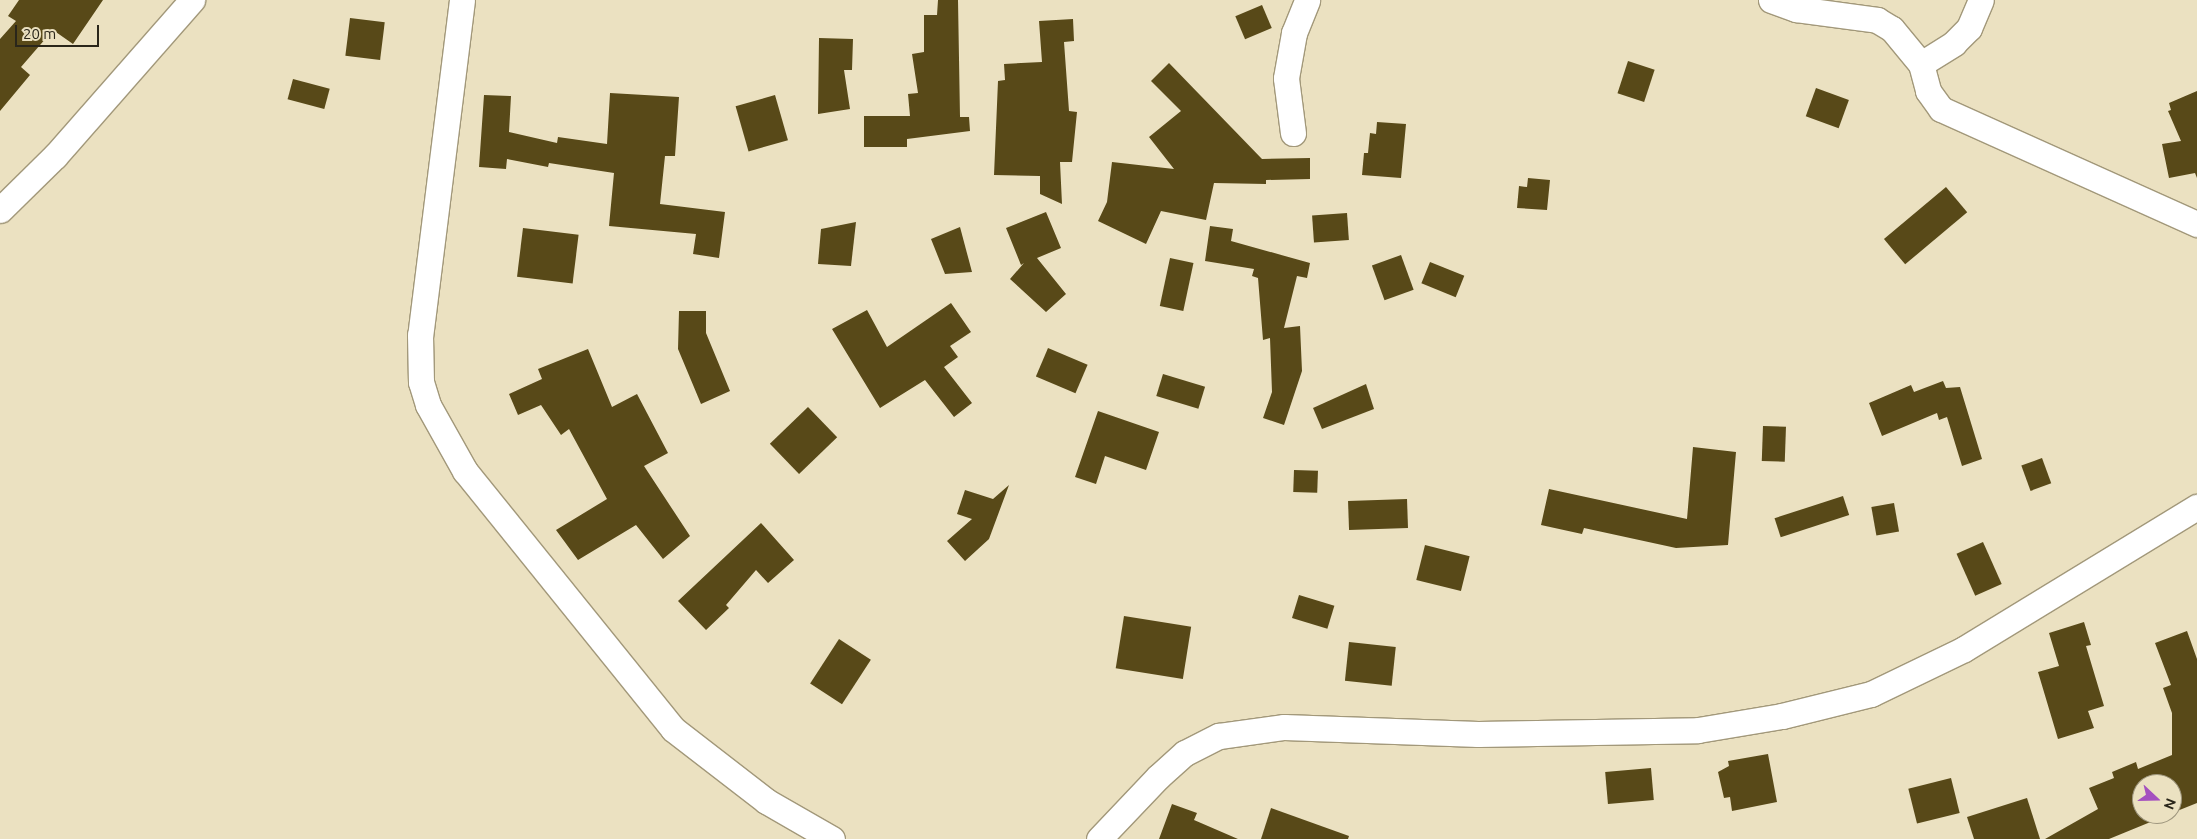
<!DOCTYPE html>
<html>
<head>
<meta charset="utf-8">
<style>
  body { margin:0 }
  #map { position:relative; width:2197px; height:839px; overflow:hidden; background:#ebe1c1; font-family:Ubuntu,sans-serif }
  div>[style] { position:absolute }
  .building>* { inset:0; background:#584918; transform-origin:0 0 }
  .roads { filter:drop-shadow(1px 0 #a2987a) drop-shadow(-1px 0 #a2987a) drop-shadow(0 1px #a2987a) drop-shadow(0 -1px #a2987a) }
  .minor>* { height:25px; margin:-12.5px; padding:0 12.5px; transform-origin:12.5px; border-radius:12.5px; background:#fff }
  span { translate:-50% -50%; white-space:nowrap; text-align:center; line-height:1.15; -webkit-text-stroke:5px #ebe1c1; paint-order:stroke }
  .north { position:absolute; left:2132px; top:774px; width:50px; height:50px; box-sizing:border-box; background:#ebe1c1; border:1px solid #9e967e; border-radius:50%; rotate:111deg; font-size:14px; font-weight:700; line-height:20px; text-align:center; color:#2a261a }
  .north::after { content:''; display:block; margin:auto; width:18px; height:22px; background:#a450bf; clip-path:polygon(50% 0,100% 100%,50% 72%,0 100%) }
  .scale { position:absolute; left:15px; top:25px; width:84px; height:22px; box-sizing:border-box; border:2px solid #2a261a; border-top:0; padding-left:6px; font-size:15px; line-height:18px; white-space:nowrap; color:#2a261a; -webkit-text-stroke:4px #ebe1c1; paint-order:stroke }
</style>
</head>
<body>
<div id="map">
  <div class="building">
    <i style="clip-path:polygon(19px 0,103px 0,73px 44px,53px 30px,21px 67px,30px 75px,0 111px,0 39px,16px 21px,8px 16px)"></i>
    <i style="clip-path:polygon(938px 0,958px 0,960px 117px,969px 117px,970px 131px,907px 139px,907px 147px,864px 147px,864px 116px,910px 116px,908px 94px,918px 93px,912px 54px,924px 52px,924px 15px,937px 15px)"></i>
    <i style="left:1262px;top:5px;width:25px;height:29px;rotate:67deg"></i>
    <i style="left:350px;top:18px;width:35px;height:38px;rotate:7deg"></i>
    <i style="clip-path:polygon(1073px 19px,1074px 41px,1064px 42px,1069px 111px,1077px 112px,1072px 162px,1060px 162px,1062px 204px,1040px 194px,1040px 176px,994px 175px,998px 81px,1005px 80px,1004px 64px,1042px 62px,1039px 21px)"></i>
    <i style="clip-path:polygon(819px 38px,853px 39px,852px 70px,844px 70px,850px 109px,818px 114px)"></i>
    <i style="left:1628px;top:61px;width:28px;height:34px;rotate:18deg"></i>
    <i style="clip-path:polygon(1169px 63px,1262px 159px,1310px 158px,1310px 179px,1266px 180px,1266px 184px,1214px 183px,1206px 220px,1161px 211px,1146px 244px,1098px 221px,1107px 202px,1112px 162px,1174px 169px,1149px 137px,1181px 111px,1151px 81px)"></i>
    <i style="left:293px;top:79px;width:38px;height:21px;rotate:15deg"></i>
    <i style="left:1816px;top:88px;width:35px;height:30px;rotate:20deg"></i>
    <i style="clip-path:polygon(2197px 91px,2197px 178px,2195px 173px,2169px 178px,2162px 144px,2181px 141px,2168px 111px,2171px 110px,2169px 103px)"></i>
    <i style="clip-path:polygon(610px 93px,679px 97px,675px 156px,665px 156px,660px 204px,725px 212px,719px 258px,693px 254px,696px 234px,609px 226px,614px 173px,549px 163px,548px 167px,507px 159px,506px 169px,479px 167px,484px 95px,511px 96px,509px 132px,557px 143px,558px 137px,607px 144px)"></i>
    <i style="left:775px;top:95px;width:47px;height:41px;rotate:74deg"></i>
    <i style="clip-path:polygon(1377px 122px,1406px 124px,1401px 178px,1362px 175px,1364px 153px,1368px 153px,1370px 133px,1376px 134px)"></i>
    <i style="clip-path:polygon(1528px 178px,1550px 180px,1547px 210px,1517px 208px,1519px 186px,1527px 187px)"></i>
    <i style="left:1946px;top:187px;width:33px;height:81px;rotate:50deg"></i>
    <i style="clip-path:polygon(1046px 212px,1061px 248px,1037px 258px,1066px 294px,1046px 312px,1010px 279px,1024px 263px,1021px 265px,1006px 228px)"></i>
    <i style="left:1347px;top:213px;width:27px;height:35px;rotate:86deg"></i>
    <i style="clip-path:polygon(856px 222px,851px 266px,818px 264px,821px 229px)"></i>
    <i style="clip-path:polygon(1210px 226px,1233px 229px,1231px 241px,1310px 263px,1307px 278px,1297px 276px,1284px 328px,1300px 326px,1302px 371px,1284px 425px,1263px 418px,1272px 392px,1270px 338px,1263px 340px,1258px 278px,1252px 276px,1254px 269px,1205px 261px)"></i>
    <i style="clip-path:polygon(960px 227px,972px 272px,945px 274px,931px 239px)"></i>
    <i style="left:523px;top:228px;width:56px;height:49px;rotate:7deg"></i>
    <i style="left:1401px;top:255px;width:37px;height:31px;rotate:70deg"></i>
    <i style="left:1170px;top:258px;width:24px;height:49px;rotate:12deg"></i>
    <i style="left:1430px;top:262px;width:37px;height:23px;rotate:22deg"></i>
    <i style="clip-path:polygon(951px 303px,971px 332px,950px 346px,958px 357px,944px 367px,972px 403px,954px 417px,925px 380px,880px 408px,832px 329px,867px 310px,887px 347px)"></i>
    <i style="clip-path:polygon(679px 311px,706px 311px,706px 333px,730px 391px,701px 404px,678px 349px)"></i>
    <i style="left:1048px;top:348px;width:43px;height:31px;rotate:23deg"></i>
    <i style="clip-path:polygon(588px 349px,612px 407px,637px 394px,668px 453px,644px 466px,690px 536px,663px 559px,636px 525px,578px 560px,556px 530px,607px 499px,569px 429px,561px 435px,541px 405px,518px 415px,509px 394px,542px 379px,538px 369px)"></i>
    <i style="left:1163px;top:374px;width:44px;height:23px;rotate:17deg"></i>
    <i style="clip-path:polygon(1943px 381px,1946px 388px,1960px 387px,1982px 459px,1962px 466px,1947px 417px,1939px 420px,1937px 413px,1882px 436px,1869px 403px,1911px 385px,1914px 392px)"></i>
    <i style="clip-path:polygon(1366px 384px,1374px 409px,1322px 429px,1313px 408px)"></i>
    <i style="left:808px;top:407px;width:42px;height:53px;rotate:46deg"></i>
    <i style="clip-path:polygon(1098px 411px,1159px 432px,1146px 470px,1105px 456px,1096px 484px,1075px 477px)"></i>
    <i style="left:1763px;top:426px;width:23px;height:35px;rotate:2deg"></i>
    <i style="clip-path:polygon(1693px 447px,1736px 452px,1728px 545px,1676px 548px,1584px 528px,1582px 534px,1541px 525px,1549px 489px,1687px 519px)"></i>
    <i style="left:2042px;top:458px;width:27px;height:22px;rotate:70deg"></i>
    <i style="left:1294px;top:470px;width:24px;height:22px;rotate:2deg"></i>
    <i style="clip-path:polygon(1009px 485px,989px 539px,965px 561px,947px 541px,972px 519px,957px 514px,965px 490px,993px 499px)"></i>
    <i style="left:1843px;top:496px;width:20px;height:72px;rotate:72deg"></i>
    <i style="left:1407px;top:499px;width:29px;height:59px;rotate:88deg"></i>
    <i style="left:1894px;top:503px;width:29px;height:23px;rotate:80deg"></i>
    <i style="clip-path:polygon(761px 523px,794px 560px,768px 583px,756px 570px,726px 605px,729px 608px,706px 630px,678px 601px)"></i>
    <i style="left:1983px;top:542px;width:46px;height:29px;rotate:66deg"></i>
    <i style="left:1425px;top:545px;width:46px;height:36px;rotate:14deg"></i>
    <i style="left:1299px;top:595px;width:37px;height:24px;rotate:17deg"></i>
    <i style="left:1124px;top:616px;width:68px;height:53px;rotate:9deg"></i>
    <i style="clip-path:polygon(2084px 622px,2091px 645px,2086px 646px,2104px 706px,2088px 711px,2094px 728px,2058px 739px,2038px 672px,2059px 666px,2049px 633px)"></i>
    <i style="clip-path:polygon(2187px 631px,2197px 659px,2197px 803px,2172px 813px,2172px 784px,2142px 784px,2142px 814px,2170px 814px,2109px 839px,2045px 839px,2098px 809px,2089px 788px,2114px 778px,2112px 772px,2136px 762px,2138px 769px,2172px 755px,2172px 713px,2163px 688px,2171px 685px,2155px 643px)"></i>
    <i style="left:839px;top:639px;width:38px;height:53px;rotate:33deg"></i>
    <i style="left:1349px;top:642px;width:47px;height:39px;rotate:6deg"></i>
    <i style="clip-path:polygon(1768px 754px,1777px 802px,1732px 811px,1730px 797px,1724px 798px,1718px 772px,1729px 766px,1728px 761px)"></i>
    <i style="left:1651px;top:768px;width:32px;height:46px;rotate:85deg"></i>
    <i style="left:1951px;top:778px;width:36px;height:44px;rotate:76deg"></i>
    <i style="clip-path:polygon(2027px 798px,2040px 839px,1974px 839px,1967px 817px)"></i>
    <i style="clip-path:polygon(1172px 804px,1197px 813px,1194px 820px,1238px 839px,1159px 839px)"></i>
    <i style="clip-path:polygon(1271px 808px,1349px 836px,1348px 839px,1261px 839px)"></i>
  </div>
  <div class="roads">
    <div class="minor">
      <i style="left:462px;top:0;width:338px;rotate:97.1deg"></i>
      <i style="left:420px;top:335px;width:47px;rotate:88.8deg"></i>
      <i style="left:421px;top:382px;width:24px;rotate:73deg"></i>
      <i style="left:428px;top:405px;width:76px;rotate:60.7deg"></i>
      <i style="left:465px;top:471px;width:331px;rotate:51.1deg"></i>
      <i style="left:673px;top:729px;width:118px;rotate:37.7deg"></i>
      <i style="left:766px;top:801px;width:76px;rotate:29.9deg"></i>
      <i style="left:1771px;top:0;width:27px;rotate:20deg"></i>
      <i style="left:1796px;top:9px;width:82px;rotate:7.7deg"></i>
      <i style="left:1877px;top:20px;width:17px;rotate:31deg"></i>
      <i style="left:1892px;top:29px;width:45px;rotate:50.4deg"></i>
      <i style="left:1921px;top:64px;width:28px;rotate:75deg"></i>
      <i style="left:1928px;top:91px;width:22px;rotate:54deg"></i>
      <i style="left:1941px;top:109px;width:281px;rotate:24.2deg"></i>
      <i style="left:1921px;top:64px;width:39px;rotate:-32deg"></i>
      <i style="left:1954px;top:43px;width:21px;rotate:-45deg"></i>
      <i style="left:1969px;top:28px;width:30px;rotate:-67deg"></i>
      <i style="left:1293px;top:133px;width:55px;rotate:-97.3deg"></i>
      <i style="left:1286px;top:78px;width:46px;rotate:-79.9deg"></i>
      <i style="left:1294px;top:33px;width:35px;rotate:-68deg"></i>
      <i style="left:0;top:210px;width:77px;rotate:-44.5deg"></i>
      <i style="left:55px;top:156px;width:208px;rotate:-48.7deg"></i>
      <i style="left:1099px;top:839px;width:86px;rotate:-46.4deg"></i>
      <i style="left:1158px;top:777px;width:36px;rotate:-42deg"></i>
      <i style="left:1185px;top:753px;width:38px;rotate:-27deg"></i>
      <i style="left:1219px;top:736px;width:66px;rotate:-7.9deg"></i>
      <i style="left:1284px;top:727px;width:194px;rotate:2.1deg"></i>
      <i style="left:1478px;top:734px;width:220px;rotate:-1deg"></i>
      <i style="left:1698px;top:730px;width:85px;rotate:-9.5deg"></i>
      <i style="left:1782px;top:716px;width:92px;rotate:-13.9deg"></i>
      <i style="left:1871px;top:694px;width:103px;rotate:-25.8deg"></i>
      <i style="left:1964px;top:649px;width:273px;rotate:-31.4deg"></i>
    </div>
  </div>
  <div class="north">N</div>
  <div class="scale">20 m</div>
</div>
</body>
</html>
